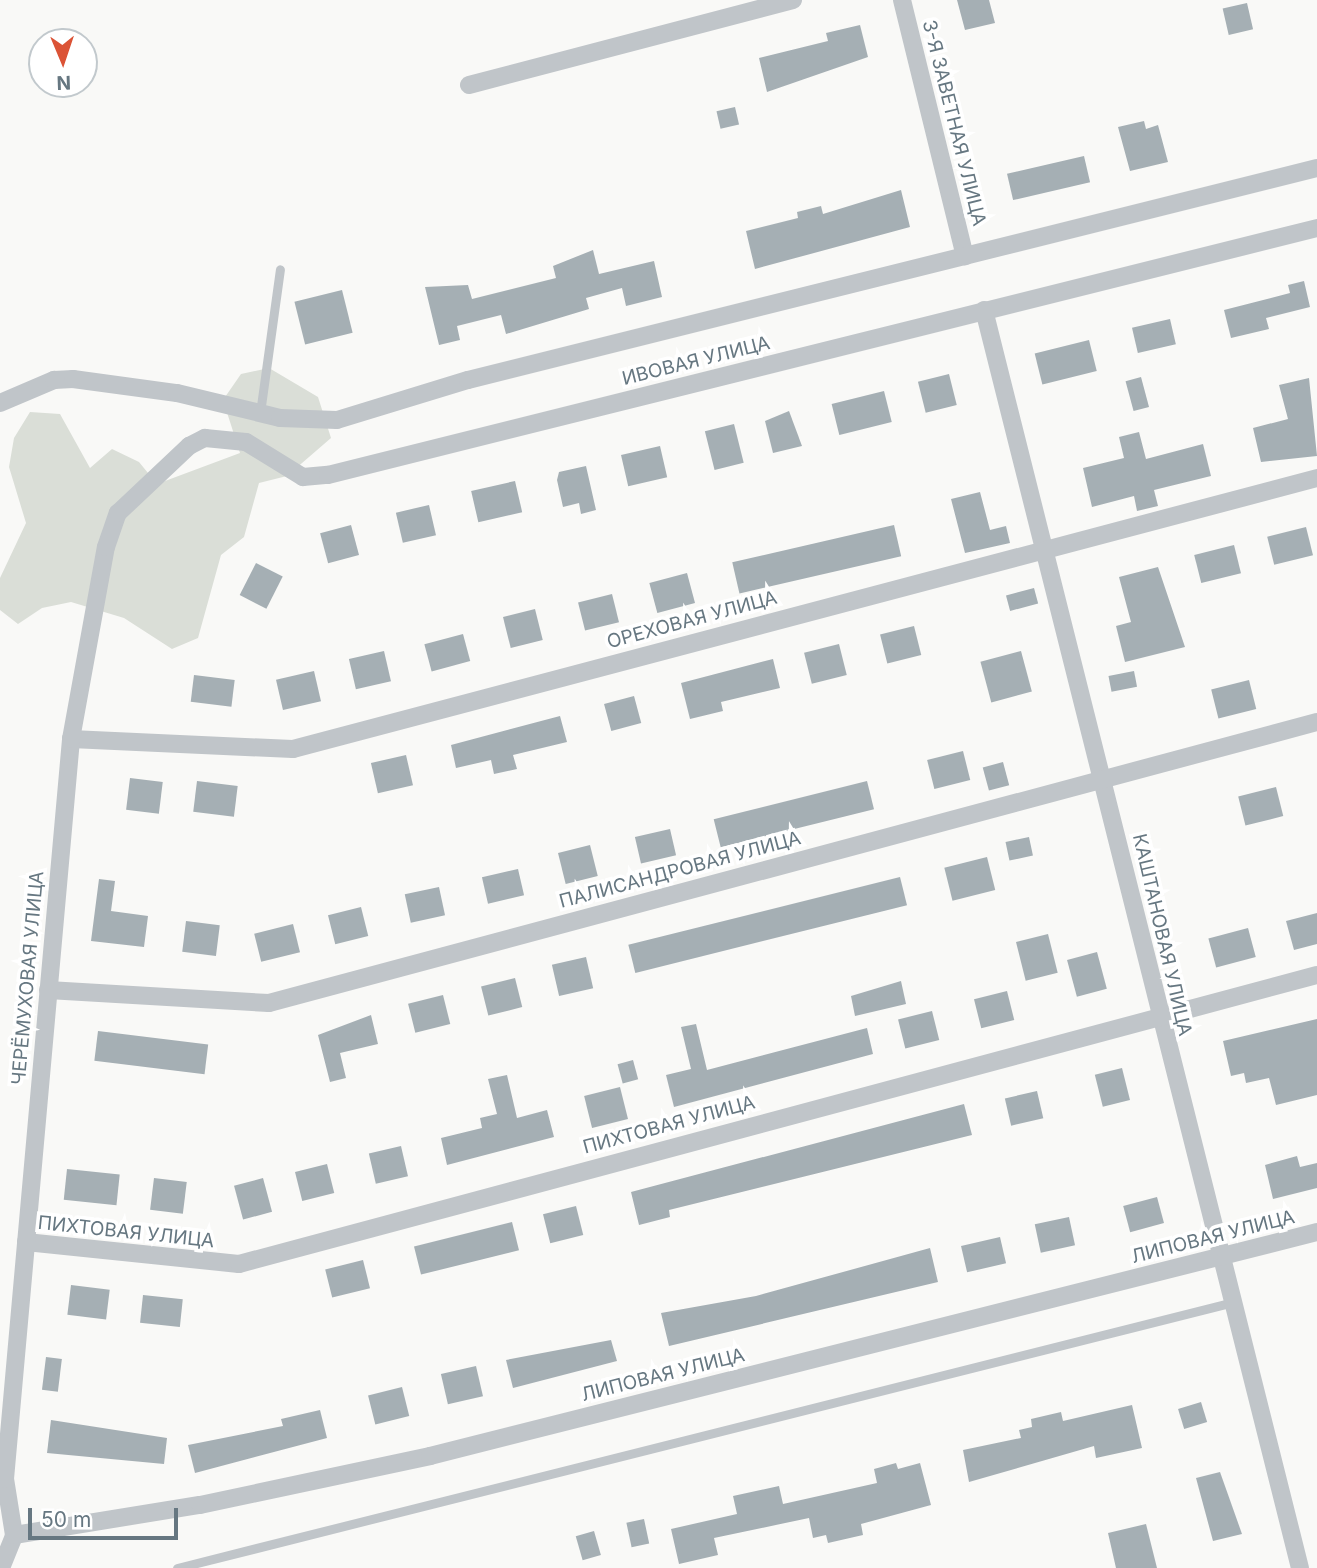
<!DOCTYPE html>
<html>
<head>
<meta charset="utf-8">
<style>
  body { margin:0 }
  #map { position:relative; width:1317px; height:1568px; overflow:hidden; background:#f9f9f7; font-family:Inter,sans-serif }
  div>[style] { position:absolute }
  .green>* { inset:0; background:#daded7 }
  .building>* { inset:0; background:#a5afb4; transform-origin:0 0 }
  .service>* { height:9px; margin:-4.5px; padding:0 4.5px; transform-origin:4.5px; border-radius:4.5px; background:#c0c5c9 }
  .minor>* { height:18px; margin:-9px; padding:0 9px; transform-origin:9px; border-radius:9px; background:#c0c5c9 }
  span { translate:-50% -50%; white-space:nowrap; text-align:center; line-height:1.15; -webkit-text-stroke:7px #fff; paint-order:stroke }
  .street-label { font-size:19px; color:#667781 }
  .north { position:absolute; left:28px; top:28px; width:70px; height:70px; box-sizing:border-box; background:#fff; border:2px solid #c2c9cd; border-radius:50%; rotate:178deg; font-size:19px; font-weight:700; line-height:28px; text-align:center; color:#667781 }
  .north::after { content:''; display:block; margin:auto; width:24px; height:32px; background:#db5336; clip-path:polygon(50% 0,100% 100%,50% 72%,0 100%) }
  .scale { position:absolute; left:28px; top:1508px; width:150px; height:32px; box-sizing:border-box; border:4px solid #667781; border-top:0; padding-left:9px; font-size:21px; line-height:24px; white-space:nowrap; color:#667781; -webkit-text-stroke:5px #fff; paint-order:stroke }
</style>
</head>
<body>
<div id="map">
  <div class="green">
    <i style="clip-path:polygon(269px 368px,318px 397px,331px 438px,287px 476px,259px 483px,244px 537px,221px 555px,198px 638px,172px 649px,124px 618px,71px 602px,42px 608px,18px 624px,0 610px,0 578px,26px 523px,9px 467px,14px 438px,30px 412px,60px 414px,90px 468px,112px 449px,139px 462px,157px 484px,240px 453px,223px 400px,241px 374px)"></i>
  </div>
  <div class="building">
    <i style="clip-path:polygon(957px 0,989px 0,995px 23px,965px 30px)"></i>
    <i style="left:1247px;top:3px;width:27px;height:25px;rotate:77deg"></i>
    <i style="clip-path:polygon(860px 25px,868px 57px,767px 92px,759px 58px,828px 41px,826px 33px)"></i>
    <i style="left:735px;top:107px;width:18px;height:19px;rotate:77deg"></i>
    <i style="clip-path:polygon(1144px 121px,1146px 129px,1158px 125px,1168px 162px,1130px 171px,1118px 127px)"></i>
    <i style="left:1084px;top:156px;width:27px;height:79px;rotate:77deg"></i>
    <i style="clip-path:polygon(901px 190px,910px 227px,755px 269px,746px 231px,798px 218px,797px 212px,821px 206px,823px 214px)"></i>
    <i style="clip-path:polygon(593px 250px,599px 274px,654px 261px,662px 297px,626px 306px,622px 288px,586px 298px,589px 309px,506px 334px,501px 315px,457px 326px,460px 340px,439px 345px,425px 287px,468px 285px,472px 299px,556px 278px,553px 266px)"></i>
    <i style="clip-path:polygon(1304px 281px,1310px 307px,1266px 318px,1269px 329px,1231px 338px,1224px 310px,1290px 293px,1288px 285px)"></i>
    <i style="left:342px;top:290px;width:44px;height:49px;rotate:76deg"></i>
    <i style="left:1170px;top:319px;width:26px;height:39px;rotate:77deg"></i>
    <i style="left:1089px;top:340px;width:32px;height:56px;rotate:76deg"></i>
    <i style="left:949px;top:374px;width:32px;height:32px;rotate:76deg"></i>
    <i style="left:1141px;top:377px;width:31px;height:16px;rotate:75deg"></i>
    <i style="clip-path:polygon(1309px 378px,1317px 456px,1261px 462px,1253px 428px,1288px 419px,1279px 385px)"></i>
    <i style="left:884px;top:391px;width:32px;height:54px;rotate:76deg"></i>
    <i style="clip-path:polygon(789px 411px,802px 446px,773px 453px,765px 421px)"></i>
    <i style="left:734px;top:424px;width:40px;height:30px;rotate:76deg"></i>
    <i style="clip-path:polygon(1139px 432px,1146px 459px,1203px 444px,1211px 476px,1154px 490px,1158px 506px,1137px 511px,1134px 496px,1092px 507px,1083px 468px,1124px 458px,1119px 437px)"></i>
    <i style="left:660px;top:446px;width:32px;height:40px;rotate:77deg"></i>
    <i style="clip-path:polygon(586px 466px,596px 510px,581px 514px,579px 503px,563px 507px,557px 480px,559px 472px)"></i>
    <i style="left:515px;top:481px;width:32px;height:45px;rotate:77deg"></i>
    <i style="clip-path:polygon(980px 492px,990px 530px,1006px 526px,1010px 543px,965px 553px,951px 499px)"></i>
    <i style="left:429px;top:505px;width:31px;height:34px;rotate:77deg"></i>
    <i style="left:351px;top:525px;width:31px;height:32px;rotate:75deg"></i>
    <i style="left:894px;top:525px;width:32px;height:166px;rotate:77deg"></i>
    <i style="left:1306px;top:527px;width:29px;height:40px;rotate:76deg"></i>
    <i style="left:1234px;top:545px;width:29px;height:41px;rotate:76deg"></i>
    <i style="left:256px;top:563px;width:30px;height:36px;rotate:27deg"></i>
    <i style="clip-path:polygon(1158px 567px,1185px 647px,1125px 662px,1116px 626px,1131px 622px,1119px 577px)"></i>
    <i style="left:687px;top:573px;width:31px;height:39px;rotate:75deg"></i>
    <i style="left:1034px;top:588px;width:16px;height:29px;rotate:75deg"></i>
    <i style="left:612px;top:594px;width:29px;height:35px;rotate:76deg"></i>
    <i style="left:535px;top:609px;width:32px;height:33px;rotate:76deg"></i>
    <i style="left:914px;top:626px;width:30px;height:35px;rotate:76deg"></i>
    <i style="left:463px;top:634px;width:28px;height:40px;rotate:75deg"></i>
    <i style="left:839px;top:644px;width:32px;height:36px;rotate:76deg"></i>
    <i style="left:384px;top:651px;width:31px;height:36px;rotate:77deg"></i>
    <i style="left:1021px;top:651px;width:42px;height:42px;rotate:75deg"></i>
    <i style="clip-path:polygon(773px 659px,780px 688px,721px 702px,723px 711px,690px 719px,681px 683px)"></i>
    <i style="left:314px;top:671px;width:31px;height:39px;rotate:77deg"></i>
    <i style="left:1134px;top:671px;width:16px;height:26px;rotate:79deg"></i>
    <i style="left:194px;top:675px;width:41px;height:27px;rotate:7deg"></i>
    <i style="left:1249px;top:680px;width:30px;height:39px;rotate:76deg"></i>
    <i style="left:634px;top:696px;width:28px;height:31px;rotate:75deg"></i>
    <i style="clip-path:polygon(560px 716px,567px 742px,513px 755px,517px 769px,494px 774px,491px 760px,456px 768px,451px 745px)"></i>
    <i style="left:963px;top:751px;width:30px;height:37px;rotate:76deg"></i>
    <i style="left:406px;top:755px;width:31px;height:36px;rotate:77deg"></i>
    <i style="left:1003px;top:762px;width:24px;height:21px;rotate:75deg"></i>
    <i style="left:130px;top:778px;width:33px;height:32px;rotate:7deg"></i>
    <i style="left:197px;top:781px;width:41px;height:31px;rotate:7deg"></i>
    <i style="left:867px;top:781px;width:29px;height:158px;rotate:76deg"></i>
    <i style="left:1276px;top:787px;width:30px;height:39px;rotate:76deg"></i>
    <i style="left:670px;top:829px;width:27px;height:36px;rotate:77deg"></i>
    <i style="left:1029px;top:837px;width:19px;height:24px;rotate:78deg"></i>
    <i style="left:590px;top:845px;width:32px;height:33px;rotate:76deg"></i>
    <i style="left:987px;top:857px;width:34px;height:44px;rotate:76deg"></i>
    <i style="left:518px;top:869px;width:27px;height:37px;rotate:77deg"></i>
    <i style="left:900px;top:877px;width:29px;height:280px;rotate:76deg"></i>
    <i style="clip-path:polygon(99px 879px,115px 881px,111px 911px,148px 916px,144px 947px,91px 941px)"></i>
    <i style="left:439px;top:887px;width:29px;height:35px;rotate:78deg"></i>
    <i style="left:361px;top:907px;width:30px;height:34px;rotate:76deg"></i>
    <i style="clip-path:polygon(1317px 913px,1317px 944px,1294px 950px,1286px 921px)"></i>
    <i style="left:186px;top:921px;width:34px;height:31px;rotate:7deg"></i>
    <i style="left:293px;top:924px;width:29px;height:40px;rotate:76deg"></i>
    <i style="left:1248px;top:928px;width:30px;height:41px;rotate:75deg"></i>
    <i style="left:1048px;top:934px;width:40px;height:33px;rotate:76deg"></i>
    <i style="left:1097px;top:952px;width:38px;height:31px;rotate:75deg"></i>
    <i style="left:586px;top:957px;width:32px;height:35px;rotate:77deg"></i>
    <i style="left:515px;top:978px;width:30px;height:35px;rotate:76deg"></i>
    <i style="clip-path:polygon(901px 981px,906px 1004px,855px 1016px,851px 996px)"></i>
    <i style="left:1007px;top:991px;width:30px;height:34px;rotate:76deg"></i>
    <i style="left:443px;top:995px;width:30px;height:36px;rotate:76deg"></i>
    <i style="left:932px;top:1011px;width:30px;height:35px;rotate:76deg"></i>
    <i style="clip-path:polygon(371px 1015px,378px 1044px,340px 1053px,346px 1078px,330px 1082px,318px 1035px)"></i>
    <i style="clip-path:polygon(1317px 1019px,1317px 1095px,1276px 1105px,1269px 1078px,1246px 1083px,1244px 1073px,1231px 1076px,1223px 1041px)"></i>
    <i style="clip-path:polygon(696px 1024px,707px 1070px,867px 1028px,873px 1054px,674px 1107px,666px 1075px,691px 1069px,681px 1027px)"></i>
    <i style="left:98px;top:1031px;width:111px;height:30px;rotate:7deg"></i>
    <i style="left:633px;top:1060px;width:20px;height:16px;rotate:75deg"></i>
    <i style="left:1122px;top:1068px;width:33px;height:28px;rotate:76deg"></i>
    <i style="clip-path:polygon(507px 1075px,517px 1118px,547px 1110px,554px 1137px,447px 1165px,441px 1138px,482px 1128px,480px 1118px,497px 1114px,488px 1079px)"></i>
    <i style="left:620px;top:1087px;width:33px;height:37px;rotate:76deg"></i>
    <i style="left:1037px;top:1091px;width:28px;height:33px;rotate:77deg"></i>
    <i style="clip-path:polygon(964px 1104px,972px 1135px,669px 1210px,670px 1217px,639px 1225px,631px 1192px)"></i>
    <i style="left:401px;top:1146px;width:31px;height:33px;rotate:77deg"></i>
    <i style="clip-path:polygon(1297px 1156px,1300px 1167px,1317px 1163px,1317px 1188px,1273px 1199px,1265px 1165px)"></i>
    <i style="left:327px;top:1164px;width:30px;height:33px;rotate:76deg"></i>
    <i style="left:67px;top:1169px;width:53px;height:31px;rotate:6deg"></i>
    <i style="left:154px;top:1178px;width:33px;height:32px;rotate:7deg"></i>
    <i style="left:263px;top:1178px;width:35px;height:30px;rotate:75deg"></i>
    <i style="left:1157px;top:1197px;width:27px;height:35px;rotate:75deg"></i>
    <i style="left:576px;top:1206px;width:30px;height:34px;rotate:76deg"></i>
    <i style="left:1069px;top:1217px;width:29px;height:35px;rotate:78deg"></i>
    <i style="left:512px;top:1222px;width:29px;height:101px;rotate:76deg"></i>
    <i style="left:1000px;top:1237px;width:27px;height:40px;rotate:77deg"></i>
    <i style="clip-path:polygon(930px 1248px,938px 1282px,669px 1346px,661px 1313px,756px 1296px)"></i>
    <i style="left:363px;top:1260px;width:29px;height:39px;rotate:76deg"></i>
    <i style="left:71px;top:1285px;width:39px;height:30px;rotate:7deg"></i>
    <i style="left:143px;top:1295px;width:40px;height:28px;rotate:6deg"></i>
    <i style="clip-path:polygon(611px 1340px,617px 1361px,513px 1388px,506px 1360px)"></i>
    <i style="left:46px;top:1357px;width:16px;height:33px;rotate:7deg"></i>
    <i style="left:476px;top:1366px;width:31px;height:36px;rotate:77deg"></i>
    <i style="left:402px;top:1387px;width:30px;height:35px;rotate:76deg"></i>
    <i style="left:1201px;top:1402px;width:21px;height:24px;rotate:73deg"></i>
    <i style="clip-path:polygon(1132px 1405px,1142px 1448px,1096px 1458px,1094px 1446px,969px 1482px,963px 1450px,1021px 1438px,1019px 1430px,1032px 1427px,1031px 1419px,1061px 1412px,1063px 1421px)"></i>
    <i style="clip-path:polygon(320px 1410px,327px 1438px,195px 1473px,188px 1445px,283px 1426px,281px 1419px)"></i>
    <i style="clip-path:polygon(51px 1420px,167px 1438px,164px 1464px,47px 1453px)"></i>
    <i style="clip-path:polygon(896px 1463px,898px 1469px,920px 1463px,931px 1505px,861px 1524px,863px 1535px,828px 1543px,826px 1535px,813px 1538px,809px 1518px,714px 1538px,718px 1555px,679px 1564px,671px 1529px,737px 1514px,733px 1496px,779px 1486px,783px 1504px,877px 1483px,874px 1469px)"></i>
    <i style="clip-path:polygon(1220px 1472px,1242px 1534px,1213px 1541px,1196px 1478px)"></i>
    <i style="left:644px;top:1519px;width:25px;height:18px;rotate:78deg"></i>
    <i style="clip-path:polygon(1146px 1524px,1157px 1568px,1116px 1568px,1108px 1533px)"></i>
    <i style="left:594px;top:1531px;width:25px;height:19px;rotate:74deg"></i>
  </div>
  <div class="service">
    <i style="left:260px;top:413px;width:145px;rotate:-82.1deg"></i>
    <i style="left:177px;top:1568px;width:1090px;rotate:-14.13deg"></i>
  </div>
  <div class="minor">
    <i style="left:902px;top:0;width:264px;rotate:76.2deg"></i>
    <i style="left:469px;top:85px;width:335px;rotate:-14.7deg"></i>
    <i style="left:984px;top:310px;width:1297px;rotate:75.9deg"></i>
    <i style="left:0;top:403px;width:59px;rotate:-23.1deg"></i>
    <i style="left:54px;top:380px;width:19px;rotate:-3deg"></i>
    <i style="left:73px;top:379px;width:105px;rotate:7.7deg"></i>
    <i style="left:177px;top:393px;width:106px;rotate:13.6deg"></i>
    <i style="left:280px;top:418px;width:57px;rotate:2deg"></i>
    <i style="left:337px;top:420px;width:137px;rotate:-17deg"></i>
    <i style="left:468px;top:380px;width:875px;rotate:-14.02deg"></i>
    <i style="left:71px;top:739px;width:222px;rotate:2.6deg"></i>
    <i style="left:293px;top:749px;width:1059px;rotate:-14.82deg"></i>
    <i style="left:48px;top:990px;width:221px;rotate:3.4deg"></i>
    <i style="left:269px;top:1003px;width:1085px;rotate:-15.01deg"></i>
    <i style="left:26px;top:1242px;width:214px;rotate:5.9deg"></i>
    <i style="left:239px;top:1264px;width:1116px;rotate:-15.01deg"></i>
    <i style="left:14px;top:1535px;width:188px;rotate:-9.2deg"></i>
    <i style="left:200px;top:1505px;width:235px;rotate:-12deg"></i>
    <i style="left:430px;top:1456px;width:915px;rotate:-14.17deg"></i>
    <i style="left:1px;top:1568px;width:35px;rotate:-68deg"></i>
    <i style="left:14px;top:1535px;width:57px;rotate:-99.1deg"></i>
    <i style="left:5px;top:1479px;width:743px;rotate:-84.9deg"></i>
    <i style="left:71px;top:739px;width:195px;rotate:-79.7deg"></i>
    <i style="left:106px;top:547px;width:36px;rotate:-71deg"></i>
    <i style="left:118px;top:513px;width:98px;rotate:-43.3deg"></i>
    <i style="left:189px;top:446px;width:18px;rotate:-27deg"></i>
    <i style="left:205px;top:438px;width:41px;rotate:5.6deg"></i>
    <i style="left:246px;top:442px;width:67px;rotate:31.6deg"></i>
    <i style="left:303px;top:477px;width:25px;rotate:-5deg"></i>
    <i style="left:328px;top:475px;width:1019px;rotate:-14.02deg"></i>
  </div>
  <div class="street-label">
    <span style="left:954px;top:123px;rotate:76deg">3-Я ЗАВЕТНАЯ УЛИЦА</span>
    <span style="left:696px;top:361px;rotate:-14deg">ИВОВАЯ УЛИЦА</span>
    <span style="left:692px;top:620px;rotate:-15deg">ОРЕХОВАЯ УЛИЦА</span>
    <span style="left:680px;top:870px;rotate:-15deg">ПАЛИСАНДРОВАЯ УЛИЦА</span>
    <span style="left:1162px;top:935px;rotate:77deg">КАШТАНОВАЯ УЛИЦА</span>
    <span style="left:28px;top:978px;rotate:-85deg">ЧЕРЁМУХОВАЯ УЛИЦА</span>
    <span style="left:669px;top:1125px;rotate:-15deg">ПИХТОВАЯ УЛИЦА</span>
    <span style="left:126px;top:1232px;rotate:6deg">ПИХТОВАЯ УЛИЦА</span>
    <span style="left:1213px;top:1237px;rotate:-14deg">ЛИПОВАЯ УЛИЦА</span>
    <span style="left:663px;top:1375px;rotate:-14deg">ЛИПОВАЯ УЛИЦА</span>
  </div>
  <div class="north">N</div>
  <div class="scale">50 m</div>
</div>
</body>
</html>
